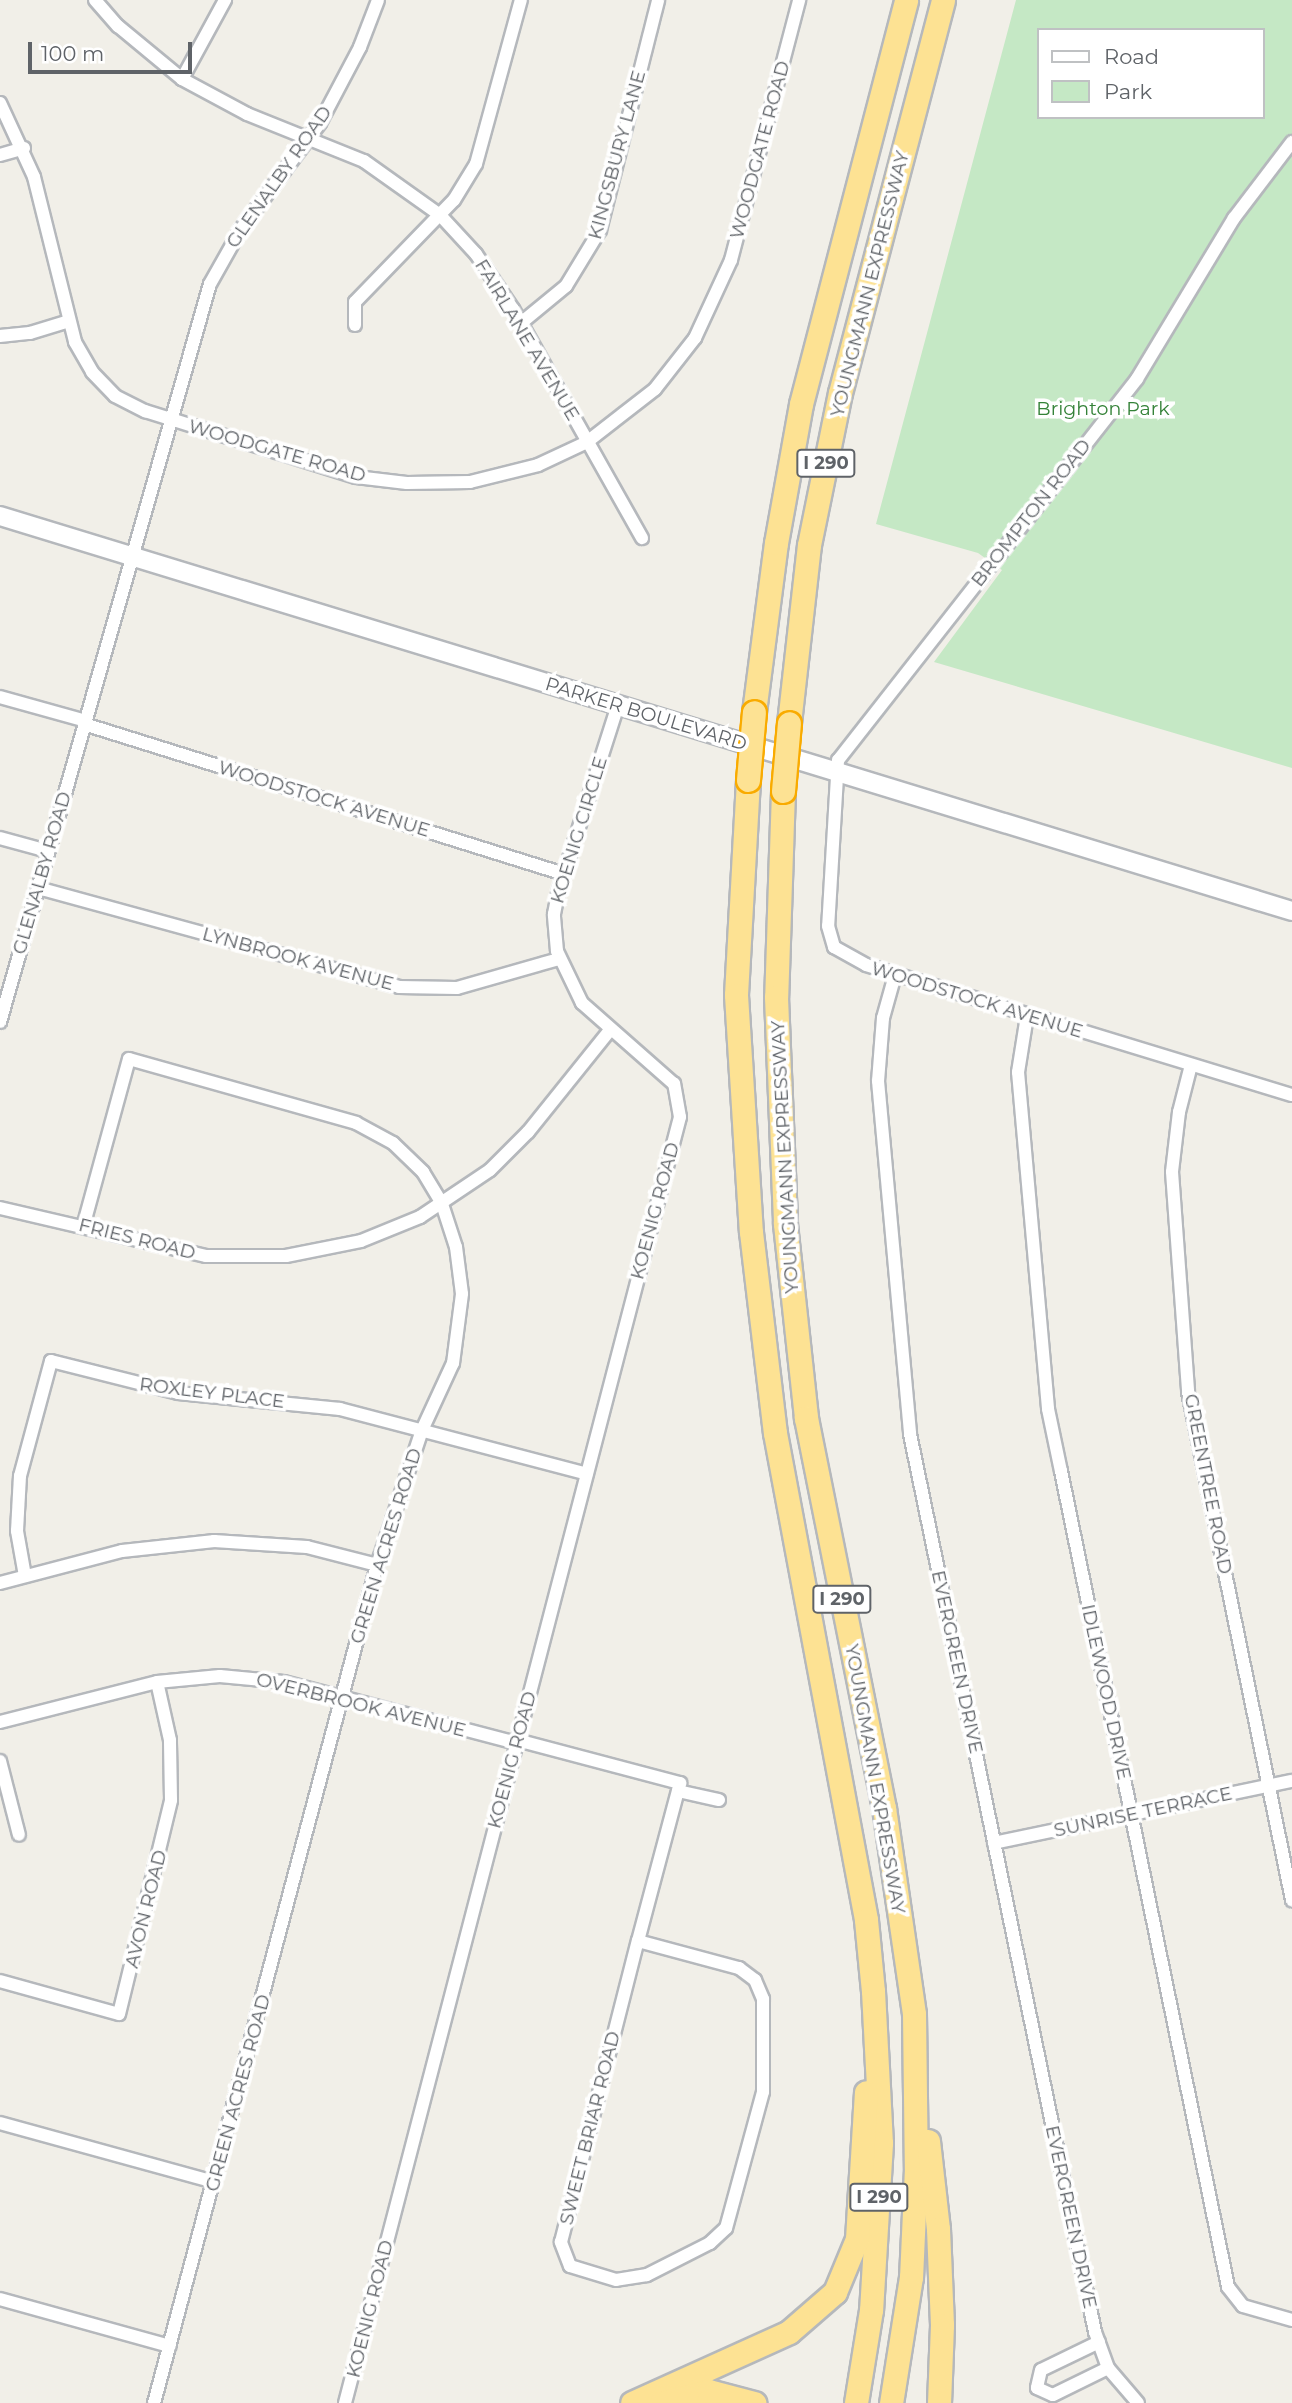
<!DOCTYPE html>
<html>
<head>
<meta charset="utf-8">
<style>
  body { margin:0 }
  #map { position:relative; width:1292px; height:2403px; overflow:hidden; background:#f1efe8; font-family:Montserrat,sans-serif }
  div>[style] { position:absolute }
  .green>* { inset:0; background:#c5e8c5 }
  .roads { filter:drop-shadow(2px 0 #b5b8bc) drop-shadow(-2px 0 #b5b8bc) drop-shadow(0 2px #b5b8bc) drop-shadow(0 -2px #b5b8bc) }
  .street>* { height:12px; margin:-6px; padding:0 6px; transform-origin:6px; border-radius:6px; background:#fff }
  .secondary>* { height:18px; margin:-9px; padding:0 9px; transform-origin:9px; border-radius:9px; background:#fff }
  .highway>* { height:23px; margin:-11.5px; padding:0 11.5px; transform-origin:11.5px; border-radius:11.5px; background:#fde293 }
  .bridges { filter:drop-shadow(2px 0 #f9ab00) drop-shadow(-2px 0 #f9ab00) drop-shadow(0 2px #f9ab00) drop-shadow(0 -2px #f9ab00) }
  .highway-bridge>* { height:23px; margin:-11.5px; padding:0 11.5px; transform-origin:11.5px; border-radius:11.5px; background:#fde293 }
  span { translate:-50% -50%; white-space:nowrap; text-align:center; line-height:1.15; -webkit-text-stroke:7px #fff; paint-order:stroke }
  .shield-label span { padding:2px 5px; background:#fff; border:2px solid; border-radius:5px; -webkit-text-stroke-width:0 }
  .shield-label { font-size:18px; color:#5f6368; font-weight:700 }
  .street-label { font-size:19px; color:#5f6368 }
  .park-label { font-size:19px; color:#348238 }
  .legend { position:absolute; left:1037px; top:28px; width:228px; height:91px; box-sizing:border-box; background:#fff; border:2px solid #bfc1c3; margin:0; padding:9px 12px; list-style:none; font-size:21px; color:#5f6368 }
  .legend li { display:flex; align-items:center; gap:14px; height:35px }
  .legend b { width:35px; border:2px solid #bfc1c3 }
  .scale { position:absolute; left:28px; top:42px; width:164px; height:32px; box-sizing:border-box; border:4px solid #5f6368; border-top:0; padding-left:9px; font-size:21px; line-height:24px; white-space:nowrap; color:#5f6368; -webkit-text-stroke:5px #fff; paint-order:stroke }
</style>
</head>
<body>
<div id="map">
  <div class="green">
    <i style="clip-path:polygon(evenodd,1016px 0,1292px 0,1292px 768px,934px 662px,1002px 570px,978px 553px,876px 524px,1016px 0,1038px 30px,1262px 30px,1262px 117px,1038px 117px,1038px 30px)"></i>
  </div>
  <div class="roads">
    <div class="street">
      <i style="left:95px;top:0;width:35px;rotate:49deg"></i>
      <i style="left:118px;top:26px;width:83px;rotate:39.6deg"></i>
      <i style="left:182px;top:79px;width:74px;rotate:28.3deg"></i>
      <i style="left:247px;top:114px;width:126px;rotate:21.9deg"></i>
      <i style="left:364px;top:161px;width:93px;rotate:35.4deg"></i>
      <i style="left:440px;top:215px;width:53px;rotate:47.3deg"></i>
      <i style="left:476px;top:254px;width:66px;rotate:56.1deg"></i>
      <i style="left:513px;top:309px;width:263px;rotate:60.6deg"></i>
      <i style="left:182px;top:79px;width:90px;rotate:-61.4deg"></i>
      <i style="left:0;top:103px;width:81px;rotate:65.3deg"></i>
      <i style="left:34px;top:177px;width:170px;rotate:76deg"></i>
      <i style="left:75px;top:342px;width:34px;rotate:60deg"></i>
      <i style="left:92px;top:372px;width:33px;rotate:46deg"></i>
      <i style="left:115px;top:396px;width:34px;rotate:27deg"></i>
      <i style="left:145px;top:411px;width:221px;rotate:17.4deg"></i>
      <i style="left:356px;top:477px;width:51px;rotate:6.7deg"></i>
      <i style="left:407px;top:483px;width:63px;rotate:-0.9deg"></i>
      <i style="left:470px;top:482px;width:70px;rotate:-14deg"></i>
      <i style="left:538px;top:465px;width:54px;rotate:-25.1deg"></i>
      <i style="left:587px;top:442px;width:86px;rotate:-37.9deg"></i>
      <i style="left:655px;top:389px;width:65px;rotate:-51.9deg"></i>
      <i style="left:695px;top:338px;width:86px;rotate:-65.2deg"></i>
      <i style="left:731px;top:260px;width:269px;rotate:-75.3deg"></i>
      <i style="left:1292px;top:142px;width:96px;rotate:127.3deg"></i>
      <i style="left:1234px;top:218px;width:188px;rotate:121.1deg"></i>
      <i style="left:1137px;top:379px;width:484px;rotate:128.1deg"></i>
      <i style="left:838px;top:760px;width:166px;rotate:93.4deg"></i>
      <i style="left:828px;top:926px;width:22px;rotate:74deg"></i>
      <i style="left:834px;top:947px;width:37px;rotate:29deg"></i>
      <i style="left:866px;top:965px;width:445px;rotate:17deg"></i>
      <i style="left:0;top:155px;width:25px;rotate:-16deg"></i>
      <i style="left:521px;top:323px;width:58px;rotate:-39.4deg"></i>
      <i style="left:566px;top:286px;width:66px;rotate:-58.7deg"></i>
      <i style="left:600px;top:230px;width:237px;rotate:-75.8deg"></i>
      <i style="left:355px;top:325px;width:23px;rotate:-90deg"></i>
      <i style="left:355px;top:302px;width:142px;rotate:-45.9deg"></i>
      <i style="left:454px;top:200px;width:42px;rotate:-58.6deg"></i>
      <i style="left:476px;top:164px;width:170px;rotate:-74.7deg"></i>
      <i style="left:0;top:336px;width:30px;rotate:-6deg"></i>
      <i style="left:30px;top:333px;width:41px;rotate:-17.1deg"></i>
      <i style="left:0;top:697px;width:89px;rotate:15.6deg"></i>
      <i style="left:84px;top:724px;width:503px;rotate:17.35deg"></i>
      <i style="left:0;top:838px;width:50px;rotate:15.2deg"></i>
      <i style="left:38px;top:888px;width:374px;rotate:15.3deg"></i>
      <i style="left:399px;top:987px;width:58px;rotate:1deg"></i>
      <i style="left:457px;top:988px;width:106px;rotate:-15.9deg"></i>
      <i style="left:895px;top:975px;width:45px;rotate:105.6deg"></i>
      <i style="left:883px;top:1018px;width:63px;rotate:94.5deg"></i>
      <i style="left:878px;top:1081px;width:354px;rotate:84.8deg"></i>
      <i style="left:910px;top:1434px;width:917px;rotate:78.36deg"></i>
      <i style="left:1095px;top:2332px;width:38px;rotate:70deg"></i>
      <i style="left:1108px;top:2368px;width:46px;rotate:49.4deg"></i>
      <i style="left:1027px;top:1016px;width:57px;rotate:99.1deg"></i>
      <i style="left:1018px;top:1072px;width:338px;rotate:84.9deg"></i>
      <i style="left:1048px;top:1409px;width:63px;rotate:78.2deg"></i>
      <i style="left:1061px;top:1471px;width:833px;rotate:78.43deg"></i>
      <i style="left:1228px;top:2287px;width:24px;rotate:52deg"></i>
      <i style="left:1243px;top:2306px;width:51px;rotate:15.9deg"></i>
      <i style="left:0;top:1022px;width:767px;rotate:-74.12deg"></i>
      <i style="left:210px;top:284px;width:63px;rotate:-60.6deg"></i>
      <i style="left:241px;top:229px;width:132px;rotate:-53.3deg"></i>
      <i style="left:320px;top:123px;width:86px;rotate:-62.2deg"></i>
      <i style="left:360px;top:47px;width:50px;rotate:-69deg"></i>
      <i style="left:1191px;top:1065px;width:49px;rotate:104.3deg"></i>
      <i style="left:1179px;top:1112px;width:60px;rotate:96.7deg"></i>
      <i style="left:1172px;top:1172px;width:221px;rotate:85.8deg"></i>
      <i style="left:1188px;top:1392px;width:519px;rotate:78.43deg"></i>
      <i style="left:0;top:1208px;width:212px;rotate:13.1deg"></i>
      <i style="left:206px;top:1256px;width:80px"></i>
      <i style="left:286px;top:1256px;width:76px;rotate:-11.3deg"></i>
      <i style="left:361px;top:1241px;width:64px;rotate:-22.1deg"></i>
      <i style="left:420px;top:1217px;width:84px;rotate:-33.9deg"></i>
      <i style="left:490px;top:1170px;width:54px;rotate:-45deg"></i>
      <i style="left:528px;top:1132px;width:131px;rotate:-51.2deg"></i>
      <i style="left:83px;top:1227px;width:174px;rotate:-74.7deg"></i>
      <i style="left:129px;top:1059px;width:236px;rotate:15.7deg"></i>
      <i style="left:356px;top:1123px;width:42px;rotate:28.4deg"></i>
      <i style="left:393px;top:1143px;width:42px;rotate:44deg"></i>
      <i style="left:423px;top:1172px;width:37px;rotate:59deg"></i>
      <i style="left:442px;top:1204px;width:45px;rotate:72deg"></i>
      <i style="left:456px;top:1247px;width:47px;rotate:82.7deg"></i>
      <i style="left:462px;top:1294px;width:70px;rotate:97.4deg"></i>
      <i style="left:453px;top:1363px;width:74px;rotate:114.8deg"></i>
      <i style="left:422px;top:1430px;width:142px;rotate:108.4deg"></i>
      <i style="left:377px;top:1565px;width:867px;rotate:104.9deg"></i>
      <i style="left:25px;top:1576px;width:46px;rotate:-100.1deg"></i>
      <i style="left:17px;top:1531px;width:55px;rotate:-86.9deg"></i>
      <i style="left:20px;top:1476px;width:119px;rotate:-74.9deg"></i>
      <i style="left:51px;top:1361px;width:131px;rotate:14.1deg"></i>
      <i style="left:178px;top:1393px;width:163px;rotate:5.6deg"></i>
      <i style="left:340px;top:1409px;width:255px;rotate:14.7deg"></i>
      <i style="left:0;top:1583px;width:126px;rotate:-14.7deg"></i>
      <i style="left:122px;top:1551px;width:93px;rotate:-6.2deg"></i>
      <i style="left:214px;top:1541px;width:93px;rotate:3.7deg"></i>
      <i style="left:307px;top:1547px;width:72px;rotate:14.4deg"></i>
      <i style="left:0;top:1722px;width:162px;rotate:-14.3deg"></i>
      <i style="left:157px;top:1682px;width:63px;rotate:-5.4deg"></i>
      <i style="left:220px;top:1676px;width:64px;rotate:5.4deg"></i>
      <i style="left:284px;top:1682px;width:240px;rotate:14.7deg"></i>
      <i style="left:517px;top:1740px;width:169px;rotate:14.8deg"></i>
      <i style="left:680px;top:1783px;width:163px;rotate:104.9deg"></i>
      <i style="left:0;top:1761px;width:76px;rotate:75.6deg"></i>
      <i style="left:678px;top:1791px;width:42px;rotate:12.4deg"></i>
      <i style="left:994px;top:1843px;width:304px;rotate:-11.8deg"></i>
      <i style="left:638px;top:1941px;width:105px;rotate:15deg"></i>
      <i style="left:739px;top:1968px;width:20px;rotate:37deg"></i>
      <i style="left:755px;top:1980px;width:21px;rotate:67deg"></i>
      <i style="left:763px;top:1999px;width:93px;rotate:90deg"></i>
      <i style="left:763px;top:2092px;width:141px;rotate:105.2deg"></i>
      <i style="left:726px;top:2228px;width:22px;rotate:137deg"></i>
      <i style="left:710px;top:2243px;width:71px;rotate:153.1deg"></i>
      <i style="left:647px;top:2275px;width:31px;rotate:171deg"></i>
      <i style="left:616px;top:2280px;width:48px;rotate:-163.1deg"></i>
      <i style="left:570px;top:2266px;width:26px;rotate:-111deg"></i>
      <i style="left:561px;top:2242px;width:311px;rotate:-75.7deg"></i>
      <i style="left:0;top:1981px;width:123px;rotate:15.5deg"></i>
      <i style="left:119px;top:2014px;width:220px;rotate:-76.3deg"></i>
      <i style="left:171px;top:1800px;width:60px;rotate:-91deg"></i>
      <i style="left:170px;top:1740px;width:59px;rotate:-102.6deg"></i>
      <i style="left:0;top:2123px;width:222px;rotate:15.4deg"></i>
      <i style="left:0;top:2299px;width:176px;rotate:15.5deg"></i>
      <i style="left:1099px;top:2342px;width:64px;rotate:154.2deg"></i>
      <i style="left:1041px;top:2370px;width:18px;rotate:103deg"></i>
      <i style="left:1037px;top:2388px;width:17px;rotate:24deg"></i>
      <i style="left:1053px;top:2395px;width:61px;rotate:-26.1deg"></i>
      <i style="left:345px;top:2403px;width:1329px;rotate:-75.4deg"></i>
      <i style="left:680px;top:1117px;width:34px;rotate:-100deg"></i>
      <i style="left:674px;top:1084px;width:123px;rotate:-138.6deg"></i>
      <i style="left:582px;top:1003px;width:58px;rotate:-115.7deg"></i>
      <i style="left:557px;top:951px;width:37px;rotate:-95deg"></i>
      <i style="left:554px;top:914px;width:21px;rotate:-79deg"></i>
      <i style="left:558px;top:893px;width:197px;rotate:-72.3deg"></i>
    </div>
    <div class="secondary">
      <i style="left:0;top:516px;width:1351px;rotate:17deg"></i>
    </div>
    <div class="highway">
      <i style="left:754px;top:712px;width:170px;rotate:-82.6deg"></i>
      <i style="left:776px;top:543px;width:141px;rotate:-79.8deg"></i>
      <i style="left:801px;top:404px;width:417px;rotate:-75.4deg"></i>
      <i style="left:789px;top:723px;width:179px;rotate:-83.6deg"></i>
      <i style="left:809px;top:545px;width:155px;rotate:-78.5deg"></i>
      <i style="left:840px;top:393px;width:406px;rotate:-75.3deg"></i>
      <i style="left:748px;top:780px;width:215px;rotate:93.2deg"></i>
      <i style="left:736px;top:995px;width:237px;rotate:86.4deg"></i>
      <i style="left:751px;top:1232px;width:202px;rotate:83.2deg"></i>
      <i style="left:775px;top:1433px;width:495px;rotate:79.4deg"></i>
      <i style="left:866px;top:1920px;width:71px;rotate:84.4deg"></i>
      <i style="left:873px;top:1991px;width:152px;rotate:87deg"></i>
      <i style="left:881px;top:2143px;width:167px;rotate:93.4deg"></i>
      <i style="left:871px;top:2310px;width:94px;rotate:99.2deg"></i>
      <i style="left:783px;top:791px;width:206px;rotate:91.9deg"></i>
      <i style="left:776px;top:997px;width:227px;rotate:87.7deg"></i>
      <i style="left:785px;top:1224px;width:195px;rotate:83.8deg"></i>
      <i style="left:806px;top:1418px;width:398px;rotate:78.7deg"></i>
      <i style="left:884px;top:1808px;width:208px;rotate:81.7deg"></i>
      <i style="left:914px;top:2014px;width:154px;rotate:89.3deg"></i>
      <i style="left:916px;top:2168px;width:109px;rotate:92.6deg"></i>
      <i style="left:911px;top:2277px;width:128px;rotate:99deg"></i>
      <i style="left:928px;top:2141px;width:89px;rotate:83.5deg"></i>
      <i style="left:938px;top:2229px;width:96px;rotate:87.6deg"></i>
      <i style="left:942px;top:2325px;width:78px;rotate:92.2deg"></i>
      <i style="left:632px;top:2403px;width:172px;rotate:-24.3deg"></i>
      <i style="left:789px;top:2332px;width:61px;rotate:-41deg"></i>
      <i style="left:835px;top:2292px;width:57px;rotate:-67.5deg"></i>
      <i style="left:857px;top:2239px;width:147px;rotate:-86.5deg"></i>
      <i style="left:661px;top:2403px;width:49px;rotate:-14.3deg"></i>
      <i style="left:708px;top:2391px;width:48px;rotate:14.6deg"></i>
    </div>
  </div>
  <div class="bridges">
    <div class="highway-bridge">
      <i style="left:748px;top:780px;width:68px;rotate:-85deg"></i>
      <i style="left:783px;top:791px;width:68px;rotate:-85deg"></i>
    </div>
  </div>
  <div class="shield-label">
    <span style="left:826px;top:463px">I 290</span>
    <span style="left:842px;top:1599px">I 290</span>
    <span style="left:879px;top:2197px">I 290</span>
  </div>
  <div class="street-label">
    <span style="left:760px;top:150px;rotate:-75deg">WOODGATE ROAD</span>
    <span style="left:617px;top:155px;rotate:-75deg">KINGSBURY LANE</span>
    <span style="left:279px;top:177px;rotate:-55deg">GLENALBY ROAD</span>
    <span style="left:870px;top:284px;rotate:-76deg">YOUNGMANN EXPRESSWAY</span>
    <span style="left:527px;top:340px;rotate:59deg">FAIRLANE AVENUE</span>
    <span style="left:277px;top:451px;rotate:16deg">WOODGATE ROAD</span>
    <span style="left:1031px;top:513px;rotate:-52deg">BROMPTON ROAD</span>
    <span style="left:646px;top:714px;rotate:17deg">PARKER BOULEVARD</span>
    <span style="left:324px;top:799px;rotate:17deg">WOODSTOCK AVENUE</span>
    <span style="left:579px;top:830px;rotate:-73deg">KOENIG CIRCLE</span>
    <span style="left:42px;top:873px;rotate:-74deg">GLENALBY ROAD</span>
    <span style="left:298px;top:959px;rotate:15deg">LYNBROOK AVENUE</span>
    <span style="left:977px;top:1000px;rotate:17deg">WOODSTOCK AVENUE</span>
    <span style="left:785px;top:1157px;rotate:-93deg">YOUNGMANN EXPRESSWAY</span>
    <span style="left:655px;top:1211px;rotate:-75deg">KOENIG ROAD</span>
    <span style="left:137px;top:1239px;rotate:14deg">FRIES ROAD</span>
    <span style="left:212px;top:1393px;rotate:7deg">ROXLEY PLACE</span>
    <span style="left:1208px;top:1484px;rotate:79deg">GREENTREE ROAD</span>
    <span style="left:386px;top:1546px;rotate:-73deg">GREEN ACRES ROAD</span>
    <span style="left:957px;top:1662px;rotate:78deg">EVERGREEN DRIVE</span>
    <span style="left:1106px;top:1692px;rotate:78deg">IDLEWOOD DRIVE</span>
    <span style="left:361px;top:1705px;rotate:14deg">OVERBROOK AVENUE</span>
    <span style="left:512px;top:1760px;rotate:-75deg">KOENIG ROAD</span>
    <span style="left:875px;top:1779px;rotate:80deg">YOUNGMANN EXPRESSWAY</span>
    <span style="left:1143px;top:1812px;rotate:-12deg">SUNRISE TERRACE</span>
    <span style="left:146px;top:1909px;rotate:-76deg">AVON ROAD</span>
    <span style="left:238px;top:2093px;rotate:-75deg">GREEN ACRES ROAD</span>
    <span style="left:590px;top:2128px;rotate:-76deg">SWEET BRIAR ROAD</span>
    <span style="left:1071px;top:2217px;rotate:78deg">EVERGREEN DRIVE</span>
    <span style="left:370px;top:2309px;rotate:-76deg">KOENIG ROAD</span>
  </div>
  <div class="park-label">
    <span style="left:1103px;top:409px">Brighton Park</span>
  </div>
  <ul class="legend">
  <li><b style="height:9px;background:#fff"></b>Road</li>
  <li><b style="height:19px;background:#c5e8c5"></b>Park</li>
  </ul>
  <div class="scale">100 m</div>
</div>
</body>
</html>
